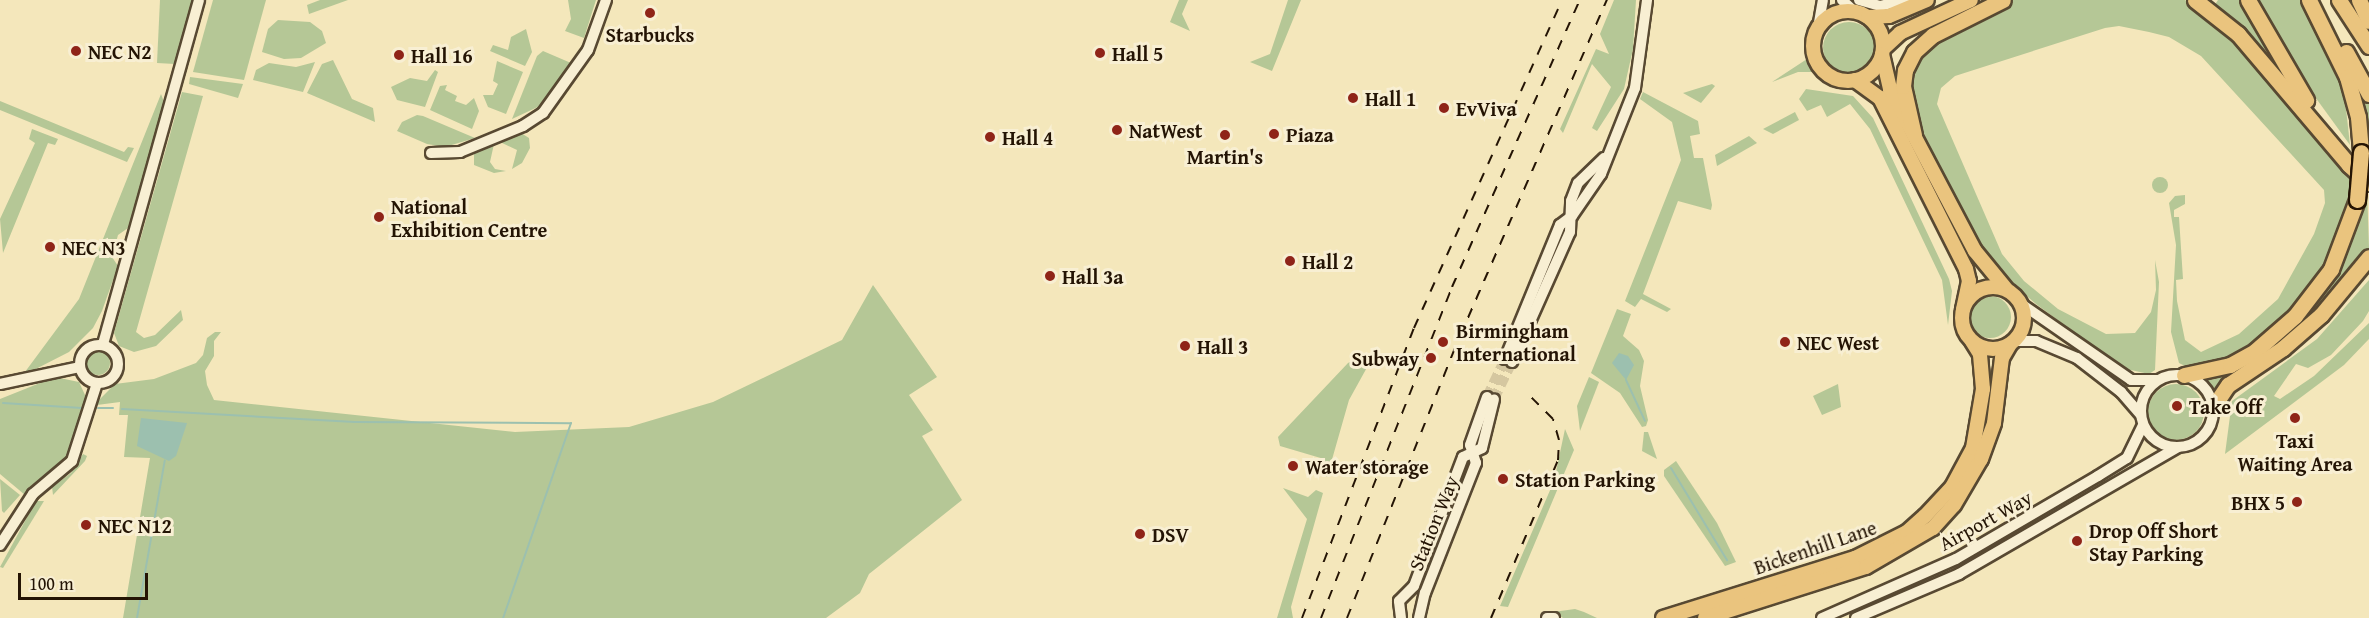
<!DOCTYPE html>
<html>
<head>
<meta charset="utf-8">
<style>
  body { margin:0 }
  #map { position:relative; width:2369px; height:618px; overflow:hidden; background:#f4e7bb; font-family:"Gentium Book Plus",serif }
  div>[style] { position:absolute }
  .green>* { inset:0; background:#b5c796 }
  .round { border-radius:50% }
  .water>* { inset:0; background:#9cc0af }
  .stream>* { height:2px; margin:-1px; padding:0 1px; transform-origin:1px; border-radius:1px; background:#9cc0af }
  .minor-tunnel>* { height:10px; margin-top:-5px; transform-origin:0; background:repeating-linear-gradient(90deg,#d5c7a0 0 10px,transparent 0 15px) }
  .roads { filter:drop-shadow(2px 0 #584932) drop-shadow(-2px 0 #584932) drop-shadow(0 2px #584932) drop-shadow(0 -2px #584932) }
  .minor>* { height:10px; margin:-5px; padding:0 5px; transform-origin:5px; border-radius:5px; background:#f8efd3 }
  .minor>.ring { margin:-5px; padding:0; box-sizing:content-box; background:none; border:10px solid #f8efd3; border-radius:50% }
  .major>* { height:14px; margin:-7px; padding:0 7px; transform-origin:7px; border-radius:7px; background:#eac47e }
  .major>.ring { margin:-7px; padding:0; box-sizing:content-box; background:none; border:14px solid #eac47e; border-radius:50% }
  .highway>* { height:15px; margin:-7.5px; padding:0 7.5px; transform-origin:7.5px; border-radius:7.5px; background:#eac47e }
  .rail>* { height:2px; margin-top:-1px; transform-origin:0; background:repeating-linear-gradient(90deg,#241404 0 10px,transparent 0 20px) }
  .bridges { filter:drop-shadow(2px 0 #241404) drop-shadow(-2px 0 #241404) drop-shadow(0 2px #241404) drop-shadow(0 -2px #241404) }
  .highway-bridge>* { height:15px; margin:-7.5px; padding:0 7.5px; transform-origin:7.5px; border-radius:7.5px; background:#eac47e }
  .dots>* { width:16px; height:16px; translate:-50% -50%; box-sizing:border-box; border:3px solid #f8efd3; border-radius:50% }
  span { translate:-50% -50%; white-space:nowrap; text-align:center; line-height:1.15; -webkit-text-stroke:6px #f8efd3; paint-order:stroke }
  .poi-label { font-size:20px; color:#241404; font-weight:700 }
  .left { translate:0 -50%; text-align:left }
  .right { translate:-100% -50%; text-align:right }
  .street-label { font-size:20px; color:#241404 }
  .scale { position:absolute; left:18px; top:573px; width:130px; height:27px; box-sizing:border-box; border:3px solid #241404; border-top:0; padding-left:8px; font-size:18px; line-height:21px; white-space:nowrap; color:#241404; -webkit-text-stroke:4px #f8efd3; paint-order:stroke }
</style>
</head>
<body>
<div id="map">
  <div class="green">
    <i style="clip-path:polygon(160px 0,193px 0,175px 64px,157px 63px)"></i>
    <i style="clip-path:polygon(213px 0,266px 0,244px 80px,193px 72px)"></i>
    <i style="clip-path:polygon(320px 0,348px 0,309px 14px,307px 5px)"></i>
    <i style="clip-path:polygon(568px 0,596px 0,584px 38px,565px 31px,571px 19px)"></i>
    <i style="clip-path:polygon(1179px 0,1188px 0,1182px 14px,1190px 31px,1170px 22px)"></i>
    <i style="clip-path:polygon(1288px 0,1301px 0,1272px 71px,1250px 62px,1270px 54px)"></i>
    <i style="clip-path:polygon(1614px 0,1636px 0,1633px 49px,1624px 89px,1597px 131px,1592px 128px,1611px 87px,1592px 64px,1563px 133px,1560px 129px,1596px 49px,1609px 54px,1600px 34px)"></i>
    <i style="clip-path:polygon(2011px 0,2185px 0,2242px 47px,2351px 172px,2349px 196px,2334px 248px,2299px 304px,2270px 333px,2228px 360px,2193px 370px,2179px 363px,2171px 332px,2176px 245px,2169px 203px,2175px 196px,2185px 195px,2185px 204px,2174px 210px,2174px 217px,2179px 217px,2183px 279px,2176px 280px,2177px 301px,2185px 340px,2201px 352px,2239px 334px,2278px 299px,2314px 234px,2325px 203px,2324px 190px,2201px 56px,2169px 37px,2149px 32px,2119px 26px,2105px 28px,1955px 76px,1941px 88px,1937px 104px,2002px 254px,2024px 281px,2058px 309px,2106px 334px,2135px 333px,2151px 312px,2156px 290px,2155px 260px,2159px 282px,2155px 370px,2149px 374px,2131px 370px,2129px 373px,2036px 304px,1993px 267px,1930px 152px,1911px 111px,1907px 83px,1919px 49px)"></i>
    <i style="clip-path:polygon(2218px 0,2242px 0,2295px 94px,2214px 6px)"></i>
    <i style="clip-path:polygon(2256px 0,2304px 0,2331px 51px,2344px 91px,2350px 145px,2294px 68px)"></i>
    <i style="clip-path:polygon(278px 20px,310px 22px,322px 31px,326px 43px,301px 58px,284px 59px,262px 52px,268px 29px)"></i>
    <i class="round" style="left:1823px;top:22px;width:52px;height:52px"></i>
    <i style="clip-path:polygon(526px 29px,532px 52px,525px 66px,490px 51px,493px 45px,508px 50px,511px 37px)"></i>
    <i style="clip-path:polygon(543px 51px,571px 63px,542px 105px,512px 119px,537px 56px)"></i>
    <i style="clip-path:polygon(1807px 59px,1812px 72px,1798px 72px,1772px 82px)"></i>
    <i style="clip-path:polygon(333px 60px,352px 99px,373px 108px,375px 122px,307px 93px,322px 64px)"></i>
    <i style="clip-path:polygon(497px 61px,523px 72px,506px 114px,488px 107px,483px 95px,493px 95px,498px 84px,493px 81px)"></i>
    <i style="clip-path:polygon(315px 62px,303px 92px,253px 80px,256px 70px,269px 63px,296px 67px)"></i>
    <i style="clip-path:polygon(435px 70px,438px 72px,425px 107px,397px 100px,391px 87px,410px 78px,427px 81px)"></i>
    <i style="clip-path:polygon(190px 77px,243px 84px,238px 98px,189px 84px)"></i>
    <i style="clip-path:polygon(2356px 79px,2369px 103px,2369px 144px,2364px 116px)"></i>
    <i style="clip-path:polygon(1712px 84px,1715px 86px,1701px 103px,1683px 93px)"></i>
    <i style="clip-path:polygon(447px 85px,445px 90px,457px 96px,455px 101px,466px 105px,474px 98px,479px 111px,472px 129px,430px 110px,440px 86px)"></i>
    <i style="clip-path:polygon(1806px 89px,1853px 96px,1873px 118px,1949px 279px,1952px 291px,1948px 325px,1942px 280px,1870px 129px,1850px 104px,1827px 117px,1821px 105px,1807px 111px,1799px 99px)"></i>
    <i style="clip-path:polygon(182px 92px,203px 96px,136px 332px,144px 338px,155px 335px,181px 310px,183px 320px,156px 346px,134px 352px,119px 346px,114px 333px)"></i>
    <i style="clip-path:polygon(1643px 92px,1698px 121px,1700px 134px,1690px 136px,1694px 158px,1703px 158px,1712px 205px,1711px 210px,1678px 201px,1643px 294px,1671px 309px,1667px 312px,1641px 299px,1635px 307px,1625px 301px,1681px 160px,1672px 122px,1640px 99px)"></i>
    <i style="clip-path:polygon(161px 94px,164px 102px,128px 228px,118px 235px,112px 257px,118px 266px,102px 311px,93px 328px,69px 352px,22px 376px,79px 299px)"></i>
    <i style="clip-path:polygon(0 101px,124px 152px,128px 147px,134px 148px,127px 162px,0 110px)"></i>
    <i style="clip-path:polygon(1795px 112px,1799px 120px,1773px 134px,1763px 129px)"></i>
    <i style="clip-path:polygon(417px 115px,423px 116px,475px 138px,445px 147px,427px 144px,397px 131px,402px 122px)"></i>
    <i style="clip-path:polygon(32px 129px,58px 139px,55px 145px,48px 143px,3px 253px,0 219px,35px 143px,29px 139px)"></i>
    <i style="clip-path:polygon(521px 133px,529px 138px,530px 148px,522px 163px,512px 169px,517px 150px,500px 142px)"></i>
    <i style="clip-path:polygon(1749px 136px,1757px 143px,1717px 166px,1715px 155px)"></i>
    <i style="clip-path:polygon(494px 144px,490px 162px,495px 169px,506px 171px,494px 173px,474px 165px,474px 153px)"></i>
    <i class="round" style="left:2152px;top:177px;width:16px;height:16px"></i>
    <i style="clip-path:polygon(2367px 187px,2369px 248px,2360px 262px,2301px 326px,2215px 393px,2204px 378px,2302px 313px,2362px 194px,2367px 195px)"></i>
    <i style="clip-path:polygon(2369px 280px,2369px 311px,2363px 321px,2331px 355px,2308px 368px,2296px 364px,2274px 396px,2280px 399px,2314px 376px,2369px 323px,2369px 339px,2344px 365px,2225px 454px,2232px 401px,2317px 339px)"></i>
    <i style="clip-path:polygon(873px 285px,937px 377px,909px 395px,933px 430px,922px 436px,962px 500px,869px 574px,860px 593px,826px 618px,123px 618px,150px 458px,124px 457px,128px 415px,119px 415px,120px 402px,97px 405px,98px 401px,115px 384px,154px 379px,196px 363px,203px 355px,207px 338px,215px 332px,221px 332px,214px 341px,214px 356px,205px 371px,207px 385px,214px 400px,515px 432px,629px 427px,713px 402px,842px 340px)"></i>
    <i class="round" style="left:1969px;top:296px;width:42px;height:42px"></i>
    <i style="clip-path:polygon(1617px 309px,1631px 314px,1623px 336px,1639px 350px,1644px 361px,1640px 386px,1648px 420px,1646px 426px,1642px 427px,1620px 393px,1591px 373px)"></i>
    <i class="round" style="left:86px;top:351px;width:24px;height:24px"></i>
    <i style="clip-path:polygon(1360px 356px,1370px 362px,1349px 400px,1327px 477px,1319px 474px,1324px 459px,1280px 446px,1278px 437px,1348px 363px)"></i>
    <i style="clip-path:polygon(55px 377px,79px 382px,85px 395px,84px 409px,66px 459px,25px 495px,0 474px,0 399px)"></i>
    <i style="clip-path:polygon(1589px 377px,1599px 382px,1580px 431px,1577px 406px)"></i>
    <i style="clip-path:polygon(1838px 384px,1841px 407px,1822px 415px,1813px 396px)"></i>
    <i class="round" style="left:2148px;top:384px;width:56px;height:56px"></i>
    <i style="clip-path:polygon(1565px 429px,1574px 450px,1508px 607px,1500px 606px,1554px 481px)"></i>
    <i style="clip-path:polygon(1644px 432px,1648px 432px,1657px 459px,1642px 451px)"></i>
    <i style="clip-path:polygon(83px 454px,87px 456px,85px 461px,53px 495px,52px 487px,71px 473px)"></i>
    <i style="clip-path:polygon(1676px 461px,1717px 523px,1736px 562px,1725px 566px,1664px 476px,1664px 470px)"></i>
    <i style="clip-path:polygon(0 479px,20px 495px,4px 513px,2px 511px)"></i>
    <i style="clip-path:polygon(1283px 488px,1308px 497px,1316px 490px,1323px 493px,1291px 607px,1293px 618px,1277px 618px,1307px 519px)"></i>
    <i style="clip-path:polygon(36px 501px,44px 501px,3px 568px,0 567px)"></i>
    <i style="clip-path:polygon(1575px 609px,1584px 612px,1597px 618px,1563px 618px,1553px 612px)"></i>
  </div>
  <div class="water">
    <i style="clip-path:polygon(1619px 353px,1628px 356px,1634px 365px,1626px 380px,1612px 363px)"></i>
    <i style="clip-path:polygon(141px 418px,187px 423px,176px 456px,169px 461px,137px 446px)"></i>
  </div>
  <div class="stream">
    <i style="left:1626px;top:380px;width:45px;rotate:65.1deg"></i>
    <i style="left:3px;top:403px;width:79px;rotate:3.6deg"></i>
    <i style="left:98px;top:408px;width:15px"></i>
    <i style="left:122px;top:409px;width:233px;rotate:3.2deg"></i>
    <i style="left:355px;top:422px;width:216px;rotate:0.3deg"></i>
    <i style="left:571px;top:423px;width:207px;rotate:109.2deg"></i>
    <i style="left:1671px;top:468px;width:108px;rotate:58.7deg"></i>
    <i style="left:137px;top:618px;width:160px;rotate:-80deg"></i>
  </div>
  <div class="minor-tunnel">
    <i style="left:1487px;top:397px;width:42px;rotate:-64.7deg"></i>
    <i style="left:1494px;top:399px;width:41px;rotate:-64.1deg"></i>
  </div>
  <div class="roads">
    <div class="minor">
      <i style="left:1842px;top:0;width:18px;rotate:43deg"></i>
      <i style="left:1859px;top:0;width:22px;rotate:16deg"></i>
      <i style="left:1880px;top:6px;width:25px;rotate:-14deg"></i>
      <i style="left:1818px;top:28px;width:28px;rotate:-80deg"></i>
      <i style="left:431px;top:153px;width:29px;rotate:-2deg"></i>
      <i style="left:460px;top:152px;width:68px;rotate:-22.4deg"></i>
      <i style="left:523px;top:126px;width:24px;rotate:-33deg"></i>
      <i style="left:543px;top:113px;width:77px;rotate:-54.5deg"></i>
      <i style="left:588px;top:50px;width:53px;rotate:-70.2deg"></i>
      <i style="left:2020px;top:303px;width:135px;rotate:34.7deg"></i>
      <i style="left:2131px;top:380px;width:26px"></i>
      <i style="left:2014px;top:341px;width:22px"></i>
      <i style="left:2036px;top:341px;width:44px;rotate:22.5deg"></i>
      <i style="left:2077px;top:358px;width:56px;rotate:37.7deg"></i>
      <i style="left:2121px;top:392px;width:30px;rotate:49deg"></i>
      <i style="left:103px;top:344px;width:357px;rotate:-74.4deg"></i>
      <i class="ring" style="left:80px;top:345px;width:28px;height:28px"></i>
      <i style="left:1505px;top:359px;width:145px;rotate:-67.7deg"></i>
      <i style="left:1560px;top:225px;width:15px;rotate:-37deg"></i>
      <i style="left:1572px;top:216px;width:51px;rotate:-55.4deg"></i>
      <i style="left:1601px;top:174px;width:92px;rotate:-68.4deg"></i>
      <i style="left:1635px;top:88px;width:89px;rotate:-82.2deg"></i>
      <i style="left:1512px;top:362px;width:142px;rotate:-66deg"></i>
      <i style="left:1570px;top:232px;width:31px;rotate:-88deg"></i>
      <i style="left:1571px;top:201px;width:19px;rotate:-69deg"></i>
      <i style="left:1578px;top:183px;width:36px;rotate:-44deg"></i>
      <i class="ring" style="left:2141px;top:375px;width:62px;height:62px"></i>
      <i style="left:0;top:384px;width:81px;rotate:-12.1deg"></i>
      <i style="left:0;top:545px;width:61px;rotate:-57.1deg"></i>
      <i style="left:33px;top:494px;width:51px;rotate:-40.2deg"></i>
      <i style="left:72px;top:461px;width:82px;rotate:-72.2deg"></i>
      <i style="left:1401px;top:618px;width:17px;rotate:-97deg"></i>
      <i style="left:1399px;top:601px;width:21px;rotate:-45deg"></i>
      <i style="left:1414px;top:586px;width:138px;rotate:-69.2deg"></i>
      <i style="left:1463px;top:457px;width:21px;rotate:-25deg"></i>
      <i style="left:1482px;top:448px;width:50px;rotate:-76.2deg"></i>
      <i style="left:1419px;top:618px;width:26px;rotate:-77deg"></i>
      <i style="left:1425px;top:593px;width:140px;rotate:-68.6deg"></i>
      <i style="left:1476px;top:463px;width:19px;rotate:-108deg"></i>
      <i style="left:1470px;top:445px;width:51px;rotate:-70.5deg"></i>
      <i style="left:1547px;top:618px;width:7px"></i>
      <i style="left:1822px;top:618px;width:146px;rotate:-23.8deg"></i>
      <i style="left:1956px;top:559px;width:164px;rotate:-30.3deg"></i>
      <i style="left:2098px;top:476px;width:34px;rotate:-32deg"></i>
      <i style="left:2127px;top:458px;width:37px;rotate:-64deg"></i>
      <i style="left:1856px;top:618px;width:112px;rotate:-23.1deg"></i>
      <i style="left:1959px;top:574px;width:253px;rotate:-30.1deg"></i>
    </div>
    <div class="major">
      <i class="ring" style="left:1813px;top:11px;width:56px;height:56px"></i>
      <i style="left:1868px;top:17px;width:21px;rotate:-3deg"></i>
      <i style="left:1889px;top:16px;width:41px;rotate:-22.8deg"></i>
      <i style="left:1883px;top:49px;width:23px;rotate:-43deg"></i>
      <i style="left:1900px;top:33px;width:78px;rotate:-24.9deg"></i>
      <i style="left:1882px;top:54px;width:37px;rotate:77deg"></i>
      <i style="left:1890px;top:90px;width:182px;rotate:62.2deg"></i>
      <i style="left:1975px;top:251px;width:50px;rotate:50.6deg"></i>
      <i style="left:1855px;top:80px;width:31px;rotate:36deg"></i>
      <i style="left:1880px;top:98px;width:191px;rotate:63.3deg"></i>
      <i style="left:1966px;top:269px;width:12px;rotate:76deg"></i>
      <i style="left:1969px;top:281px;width:29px;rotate:102deg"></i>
      <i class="ring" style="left:1962px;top:287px;width:48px;height:48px"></i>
      <i style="left:1663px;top:618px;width:201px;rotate:-17.4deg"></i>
      <i style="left:1855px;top:558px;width:58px;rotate:-26.6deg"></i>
      <i style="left:1907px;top:532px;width:24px;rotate:-42deg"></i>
      <i style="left:1925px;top:516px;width:40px;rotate:-47deg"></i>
      <i style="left:1952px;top:487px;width:44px;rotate:-61.7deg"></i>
      <i style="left:1973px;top:448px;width:60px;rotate:-80.4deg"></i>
      <i style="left:1983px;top:389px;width:35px;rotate:-95deg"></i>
      <i style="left:1980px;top:354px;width:15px;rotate:-122deg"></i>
      <i style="left:1705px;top:618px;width:169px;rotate:-17.6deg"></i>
      <i style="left:1866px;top:567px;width:78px;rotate:-30.2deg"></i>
      <i style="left:1933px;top:528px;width:31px;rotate:-48deg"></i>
      <i style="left:1954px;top:505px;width:53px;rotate:-59.6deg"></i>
      <i style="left:1981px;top:459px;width:38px;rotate:-70deg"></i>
      <i style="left:1994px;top:423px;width:65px;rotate:-83deg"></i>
      <i style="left:2002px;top:358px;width:16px;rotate:-60deg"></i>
    </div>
    <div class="highway">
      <i style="left:2195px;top:0;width:55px;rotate:38.3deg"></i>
      <i style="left:2238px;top:34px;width:172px;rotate:49.7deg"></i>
      <i style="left:2349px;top:165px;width:27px;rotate:42deg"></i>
      <i style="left:2248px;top:0;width:116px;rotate:59.9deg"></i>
      <i style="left:2309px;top:0;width:86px;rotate:63.7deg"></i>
      <i style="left:2347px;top:77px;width:41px;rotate:74.6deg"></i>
      <i style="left:2358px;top:117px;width:35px;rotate:85deg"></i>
      <i style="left:2339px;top:0;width:55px;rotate:56.9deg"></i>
      <i style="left:2359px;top:0;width:23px;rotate:65deg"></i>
      <i style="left:2346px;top:52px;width:48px;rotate:61.3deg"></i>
      <i style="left:1914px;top:135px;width:50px;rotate:-102.7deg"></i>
      <i style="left:1903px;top:86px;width:16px;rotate:-83deg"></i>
      <i style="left:1905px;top:70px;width:20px;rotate:-63deg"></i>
      <i style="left:1914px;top:52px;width:25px;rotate:-42deg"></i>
      <i style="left:1933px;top:35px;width:78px;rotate:-26.6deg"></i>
      <i style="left:2184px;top:375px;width:47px;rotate:-12.3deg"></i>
      <i style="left:2230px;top:365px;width:29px;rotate:-29deg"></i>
      <i style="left:2255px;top:351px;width:53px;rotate:-41.2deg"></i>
      <i style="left:2295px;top:316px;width:59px;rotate:-52.5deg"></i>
      <i style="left:2331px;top:269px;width:74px;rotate:-69.4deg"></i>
      <i style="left:2213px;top:407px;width:27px;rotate:-56deg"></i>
      <i style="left:2228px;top:385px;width:66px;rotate:-33.9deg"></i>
      <i style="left:2283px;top:348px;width:50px;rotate:-41deg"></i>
      <i style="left:2321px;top:315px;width:75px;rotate:-50.4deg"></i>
    </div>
  </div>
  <div class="rail">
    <i style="left:1302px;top:618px;width:311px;rotate:-68.9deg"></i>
    <i style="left:1414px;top:328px;width:360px;rotate:-65.7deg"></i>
    <i style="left:1321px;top:618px;width:356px;rotate:-68.4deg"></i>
    <i style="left:1452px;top:287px;width:314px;rotate:-66deg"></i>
    <i style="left:1347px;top:618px;width:304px;rotate:-68.2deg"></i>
    <i style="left:1460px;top:336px;width:367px;rotate:-66.4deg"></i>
    <i style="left:1491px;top:618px;width:172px;rotate:-67deg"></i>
    <i style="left:1558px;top:460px;width:20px;rotate:-87deg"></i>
    <i style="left:1559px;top:440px;width:22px;rotate:-106deg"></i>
    <i style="left:1553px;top:419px;width:37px;rotate:-135deg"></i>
  </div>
  <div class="bridges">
    <div class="highway-bridge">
      <i style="left:2357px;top:200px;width:48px;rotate:-85.2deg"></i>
    </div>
  </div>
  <div class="dots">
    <i style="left:650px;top:13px;background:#8f2418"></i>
    <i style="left:76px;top:51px;background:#8f2418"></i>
    <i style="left:1100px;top:53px;background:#8f2418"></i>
    <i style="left:399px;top:55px;background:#8f2418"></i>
    <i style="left:1353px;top:98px;background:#8f2418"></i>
    <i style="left:1444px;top:108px;background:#8f2418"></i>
    <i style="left:1117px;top:130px;background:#8f2418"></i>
    <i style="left:1274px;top:134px;background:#8f2418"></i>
    <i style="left:1225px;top:135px;background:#8f2418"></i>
    <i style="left:990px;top:137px;background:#8f2418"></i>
    <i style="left:379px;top:217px;background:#8f2418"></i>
    <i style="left:50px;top:247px;background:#8f2418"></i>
    <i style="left:1290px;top:261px;background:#8f2418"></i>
    <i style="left:1050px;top:276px;background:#8f2418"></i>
    <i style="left:1443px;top:342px;background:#8f2418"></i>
    <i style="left:1785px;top:342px;background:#8f2418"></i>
    <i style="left:1185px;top:346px;background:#8f2418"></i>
    <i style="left:1431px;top:358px;background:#8f2418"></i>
    <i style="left:2177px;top:406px;background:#8f2418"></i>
    <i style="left:2295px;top:418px;background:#8f2418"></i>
    <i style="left:1293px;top:466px;background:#8f2418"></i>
    <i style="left:1503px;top:479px;background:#8f2418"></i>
    <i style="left:2297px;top:502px;background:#8f2418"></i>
    <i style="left:86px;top:525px;background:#8f2418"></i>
    <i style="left:1140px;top:534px;background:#8f2418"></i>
    <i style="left:2077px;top:541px;background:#8f2418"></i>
  </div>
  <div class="poi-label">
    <span style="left:650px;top:34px">Starbucks</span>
    <span class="left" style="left:88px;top:51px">NEC N2</span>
    <span class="left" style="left:1112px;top:53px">Hall 5</span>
    <span class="left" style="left:411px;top:55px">Hall 16</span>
    <span class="left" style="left:1365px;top:98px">Hall 1</span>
    <span class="left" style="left:1456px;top:108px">EvViva</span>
    <span class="left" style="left:1129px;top:130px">NatWest</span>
    <span class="left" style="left:1286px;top:134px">Piaza</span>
    <span class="left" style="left:1002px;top:137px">Hall 4</span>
    <span style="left:1225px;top:156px">Martin's</span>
    <span class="left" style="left:391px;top:218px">National<br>Exhibition Centre</span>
    <span class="left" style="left:62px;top:247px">NEC N3</span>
    <span class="left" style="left:1302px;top:261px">Hall 2</span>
    <span class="left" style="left:1062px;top:276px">Hall 3a</span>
    <span class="left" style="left:1456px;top:342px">Birmingham<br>International</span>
    <span class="left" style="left:1797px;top:342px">NEC West</span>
    <span class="left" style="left:1197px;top:346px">Hall 3</span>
    <span class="right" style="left:1419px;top:358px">Subway</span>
    <span class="left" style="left:2189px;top:406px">Take Off</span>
    <span style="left:2295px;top:452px">Taxi<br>Waiting Area</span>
    <span class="left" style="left:1305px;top:466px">Water storage</span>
    <span class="left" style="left:1515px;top:479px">Station Parking</span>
    <span class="right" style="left:2285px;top:502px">BHX 5</span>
    <span class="left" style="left:98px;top:525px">NEC N12</span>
    <span class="left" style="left:2089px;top:542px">Drop Off Short<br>Stay Parking</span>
    <span class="left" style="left:1152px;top:534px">DSV</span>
  </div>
  <div class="street-label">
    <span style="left:1985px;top:520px;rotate:-29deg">Airport Way</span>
    <span style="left:1433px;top:523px;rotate:-68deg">Station Way</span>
    <span style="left:1815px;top:547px;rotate:-19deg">Bickenhill Lane</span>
  </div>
  <div class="scale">100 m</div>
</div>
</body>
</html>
